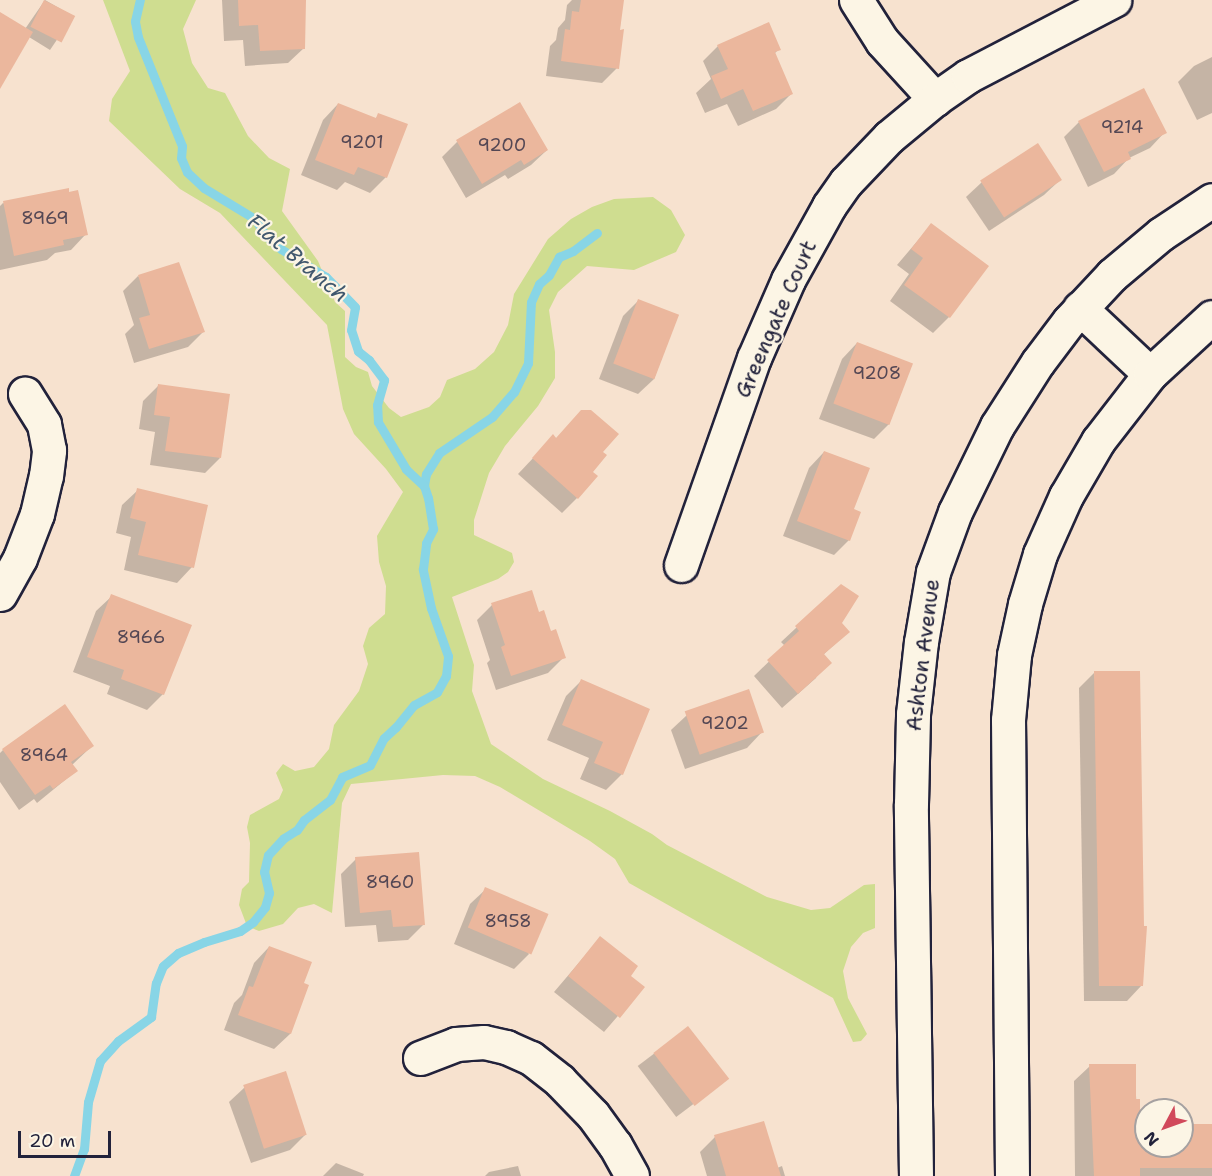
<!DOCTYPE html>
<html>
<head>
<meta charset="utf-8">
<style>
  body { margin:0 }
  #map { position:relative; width:1212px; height:1176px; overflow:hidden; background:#f7e2cf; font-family:"Shantell Sans",sans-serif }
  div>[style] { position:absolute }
  .green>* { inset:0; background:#cfdd90 }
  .shadow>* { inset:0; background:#0003; transform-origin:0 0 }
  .stream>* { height:9px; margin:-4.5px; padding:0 4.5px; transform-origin:4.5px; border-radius:4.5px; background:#88d5e6 }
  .building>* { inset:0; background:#ebb79d; transform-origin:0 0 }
  .roads { filter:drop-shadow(2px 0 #22223b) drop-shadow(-2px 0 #22223b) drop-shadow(0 2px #22223b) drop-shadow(0 -2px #22223b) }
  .minor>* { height:33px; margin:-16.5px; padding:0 16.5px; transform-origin:16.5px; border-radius:16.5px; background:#fcf5e5 }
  span { translate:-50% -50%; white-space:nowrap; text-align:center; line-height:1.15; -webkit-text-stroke:4.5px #fcf5e5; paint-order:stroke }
  .number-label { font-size:18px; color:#544754 }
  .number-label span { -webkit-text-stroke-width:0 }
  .street-label { font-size:21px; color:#22223b }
  .water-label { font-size:22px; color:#41586e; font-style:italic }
  .north { position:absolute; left:1134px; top:1098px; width:60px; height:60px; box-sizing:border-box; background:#fcf5e5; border:2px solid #a5a1a1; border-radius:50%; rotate:229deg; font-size:16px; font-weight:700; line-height:24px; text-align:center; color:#22223b }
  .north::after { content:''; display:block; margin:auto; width:21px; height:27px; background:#d1495b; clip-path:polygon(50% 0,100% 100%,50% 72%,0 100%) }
  .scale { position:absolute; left:18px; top:1131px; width:93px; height:27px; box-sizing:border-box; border:3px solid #22223b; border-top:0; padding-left:8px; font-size:18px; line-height:21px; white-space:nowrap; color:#22223b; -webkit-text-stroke:4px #fcf5e5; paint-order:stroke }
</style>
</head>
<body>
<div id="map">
  <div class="green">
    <i style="clip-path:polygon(103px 0,196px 0,183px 29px,192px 63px,208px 88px,225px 93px,248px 136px,269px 158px,290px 169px,282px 211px,318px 261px,335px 302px,345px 311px,345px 357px,356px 367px,368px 372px,372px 386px,389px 408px,401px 417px,429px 407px,440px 397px,447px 380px,475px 369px,494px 352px,508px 325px,514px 294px,548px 239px,571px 219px,592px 207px,614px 199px,653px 197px,671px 210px,685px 235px,676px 252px,634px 270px,587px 266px,558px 292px,549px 310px,555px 352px,555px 378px,538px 406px,505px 446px,489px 473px,474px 520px,474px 535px,512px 553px,514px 562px,508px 572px,498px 579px,452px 597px,474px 665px,472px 691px,491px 744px,543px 779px,610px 811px,652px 834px,667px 845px,767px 897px,811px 910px,830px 908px,864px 885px,875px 884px,875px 928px,863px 933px,851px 947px,843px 971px,848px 998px,867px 1034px,861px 1041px,853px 1042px,833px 998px,629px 883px,615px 859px,590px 841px,500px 787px,475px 776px,443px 775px,351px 784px,342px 803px,332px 913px,314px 904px,298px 908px,283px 924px,259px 931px,247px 926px,239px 905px,242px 889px,249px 882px,250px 843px,247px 827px,250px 815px,279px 799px,283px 790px,276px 773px,283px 764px,295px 771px,314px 767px,329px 749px,334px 725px,359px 691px,368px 664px,363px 646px,369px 628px,385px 614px,386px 586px,379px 562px,377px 536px,403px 492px,386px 469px,354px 434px,343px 409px,327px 325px,220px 213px,180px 189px,109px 121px,112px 99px,130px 71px)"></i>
  </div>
  <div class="shadow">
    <i style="clip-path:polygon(45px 0,73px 16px,50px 50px,29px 37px,0 86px,0 14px,25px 29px)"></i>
    <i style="clip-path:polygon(222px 0,305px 0,304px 48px,288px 63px,245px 66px,243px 40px,224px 41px)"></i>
    <i style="clip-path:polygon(572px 0,622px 0,617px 68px,602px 83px,546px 76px,550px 46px,556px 40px,558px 28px,565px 20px,567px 5px)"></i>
    <i style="clip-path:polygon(718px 46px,779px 49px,774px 54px,791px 94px,776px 109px,738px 126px,727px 104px,705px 113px,696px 93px,711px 79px,703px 61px)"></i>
    <i style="clip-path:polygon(1212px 57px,1212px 113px,1197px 120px,1178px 82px,1194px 66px)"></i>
    <i style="clip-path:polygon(338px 104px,375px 119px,379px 115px,386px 177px,370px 193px,345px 182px,337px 190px,301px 175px,323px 120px)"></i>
    <i style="clip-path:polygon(1079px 122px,1165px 132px,1150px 148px,1129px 158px,1114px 174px,1088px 187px,1064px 137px)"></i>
    <i style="clip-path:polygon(457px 142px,547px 150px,531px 165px,508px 179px,505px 175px,466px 198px,442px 157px)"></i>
    <i style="clip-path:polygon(1060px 180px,1044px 195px,989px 231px,966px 197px,982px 182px)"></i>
    <i style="clip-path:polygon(3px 203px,86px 234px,71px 250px,55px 253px,47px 260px,0 270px,0 206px)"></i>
    <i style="clip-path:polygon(931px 225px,986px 266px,949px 317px,933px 333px,890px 301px,909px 274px,897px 265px)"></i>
    <i style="clip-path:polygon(138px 276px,203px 332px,188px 347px,134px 363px,125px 334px,134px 325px,123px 291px)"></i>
    <i style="clip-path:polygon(638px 301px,677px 316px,654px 379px,638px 394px,599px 379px,623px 316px)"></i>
    <i style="clip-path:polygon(857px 343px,911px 364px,889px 424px,874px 439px,819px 419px,842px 359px)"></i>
    <i style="clip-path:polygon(158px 386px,220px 458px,205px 473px,150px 465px,155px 432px,139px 429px,143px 401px)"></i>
    <i style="clip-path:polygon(553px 437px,601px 452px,577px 498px,562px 513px,518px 474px)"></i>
    <i style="clip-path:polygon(824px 452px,852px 510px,849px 540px,834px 555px,783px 536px,809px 468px)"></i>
    <i style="clip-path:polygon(138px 490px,192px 567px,177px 583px,124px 570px,131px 537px,116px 533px,122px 505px)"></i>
    <i style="clip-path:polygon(841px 586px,840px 623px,848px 632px,823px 655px,816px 678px,782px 708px,754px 676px,785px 646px,781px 642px)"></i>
    <i style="clip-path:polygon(112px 596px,163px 694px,147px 710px,107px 694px,110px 686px,73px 672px,96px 611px)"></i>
    <i style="clip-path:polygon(492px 605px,538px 614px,564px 657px,548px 673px,496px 690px,487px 663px,490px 660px,477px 620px)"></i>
    <i style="clip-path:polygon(1094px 673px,1142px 985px,1127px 1001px,1084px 1001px,1079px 688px)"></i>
    <i style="clip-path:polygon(581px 681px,622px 774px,606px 790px,580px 779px,589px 758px,547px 740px,566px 696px)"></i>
    <i style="clip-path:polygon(687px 715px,762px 732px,747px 748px,685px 769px,671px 730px)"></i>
    <i style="clip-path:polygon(92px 746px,72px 765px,76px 771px,37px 803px,34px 799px,19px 810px,0 782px,0 753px,3px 750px)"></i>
    <i style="clip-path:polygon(356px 859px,424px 924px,408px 940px,378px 942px,376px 925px,345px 927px,341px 874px)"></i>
    <i style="clip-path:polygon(486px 889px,529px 954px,514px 969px,454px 944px,470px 904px)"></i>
    <i style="clip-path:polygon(600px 938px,629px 976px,643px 987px,604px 1032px,554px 992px)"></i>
    <i style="clip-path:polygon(269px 947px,302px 984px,307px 986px,290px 1034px,274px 1049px,224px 1030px,234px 1003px,242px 995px,254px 963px)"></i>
    <i style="left:688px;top:1028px;width:64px;height:63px;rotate:53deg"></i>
    <i style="clip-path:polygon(1134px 1065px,1138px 1126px,1146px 1125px,1146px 1146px,1182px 1146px,1182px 1125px,1212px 1124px,1212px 1176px,1075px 1176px,1074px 1081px,1090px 1066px)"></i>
    <i style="clip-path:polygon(245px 1087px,306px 1134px,290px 1150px,251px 1163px,229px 1102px)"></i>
    <i style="clip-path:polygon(715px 1137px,777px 1168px,782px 1166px,785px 1176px,707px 1176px,700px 1152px)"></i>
    <i style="clip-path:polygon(336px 1163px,364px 1174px,363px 1176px,323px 1176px)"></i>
    <i style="clip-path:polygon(518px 1166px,521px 1176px,485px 1176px,489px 1172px)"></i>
  </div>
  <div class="stream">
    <i style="left:424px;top:486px;width:12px;rotate:-81deg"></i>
    <i style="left:426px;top:474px;width:25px;rotate:-58deg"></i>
    <i style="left:439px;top:453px;width:64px;rotate:-34.2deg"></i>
    <i style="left:492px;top:417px;width:33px;rotate:-49deg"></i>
    <i style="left:514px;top:392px;width:32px;rotate:-64deg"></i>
    <i style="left:528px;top:363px;width:61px;rotate:-87.2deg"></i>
    <i style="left:531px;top:302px;width:20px;rotate:-66deg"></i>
    <i style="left:539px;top:284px;width:13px;rotate:-42deg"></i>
    <i style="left:549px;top:275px;width:21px;rotate:-61deg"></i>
    <i style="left:559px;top:257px;width:15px;rotate:-23deg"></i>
    <i style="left:573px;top:251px;width:30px;rotate:-37deg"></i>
    <i style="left:74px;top:1176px;width:29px;rotate:-70deg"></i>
    <i style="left:84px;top:1149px;width:47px;rotate:-85.1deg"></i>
    <i style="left:88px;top:1102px;width:43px;rotate:-73.7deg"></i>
    <i style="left:100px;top:1061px;width:27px;rotate:-48deg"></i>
    <i style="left:118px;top:1041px;width:41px;rotate:-36deg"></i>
    <i style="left:151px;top:1017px;width:34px;rotate:-82deg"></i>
    <i style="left:156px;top:983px;width:18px;rotate:-68deg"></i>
    <i style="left:163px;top:966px;width:20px;rotate:-41deg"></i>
    <i style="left:178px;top:953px;width:28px;rotate:-23deg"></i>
    <i style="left:204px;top:942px;width:38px;rotate:-17deg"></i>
    <i style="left:240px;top:931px;width:16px;rotate:-35deg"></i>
    <i style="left:253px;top:922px;width:19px;rotate:-51deg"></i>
    <i style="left:265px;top:907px;width:15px;rotate:-74deg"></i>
    <i style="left:269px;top:893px;width:22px;rotate:-103deg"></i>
    <i style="left:264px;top:872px;width:17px;rotate:-77deg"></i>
    <i style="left:268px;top:855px;width:23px;rotate:-47deg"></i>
    <i style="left:284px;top:838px;width:15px;rotate:-32deg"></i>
    <i style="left:297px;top:830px;width:12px;rotate:-55deg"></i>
    <i style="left:304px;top:820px;width:33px;rotate:-38deg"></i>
    <i style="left:330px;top:800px;width:26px;rotate:-62deg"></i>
    <i style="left:342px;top:777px;width:30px;rotate:-23deg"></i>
    <i style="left:370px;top:765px;width:30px;rotate:-63deg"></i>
    <i style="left:384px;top:738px;width:16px;rotate:-43deg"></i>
    <i style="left:396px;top:727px;width:28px;rotate:-51deg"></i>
    <i style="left:414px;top:705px;width:26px;rotate:-29deg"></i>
    <i style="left:437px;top:692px;width:18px;rotate:-61deg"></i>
    <i style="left:446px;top:676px;width:20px;rotate:-84deg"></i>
    <i style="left:448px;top:656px;width:51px;rotate:-109.5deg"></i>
    <i style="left:431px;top:608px;width:40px;rotate:-102deg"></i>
    <i style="left:423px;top:569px;width:26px;rotate:-83deg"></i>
    <i style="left:426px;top:543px;width:16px;rotate:-63deg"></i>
    <i style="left:433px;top:529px;width:31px;rotate:-99deg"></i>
    <i style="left:428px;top:498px;width:13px;rotate:-108deg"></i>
    <i style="left:424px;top:486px;width:25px;rotate:-137deg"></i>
    <i style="left:406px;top:469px;width:55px;rotate:-120.8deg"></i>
    <i style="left:378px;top:422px;width:17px;rotate:-93deg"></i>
    <i style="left:377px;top:405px;width:26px;rotate:-74deg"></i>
    <i style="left:384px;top:380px;width:25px;rotate:-127deg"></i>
    <i style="left:369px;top:360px;width:14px;rotate:-141deg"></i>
    <i style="left:358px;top:351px;width:22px;rotate:-108deg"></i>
    <i style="left:351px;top:330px;width:23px;rotate:-80deg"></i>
    <i style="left:355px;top:307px;width:42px;rotate:-134deg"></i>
    <i style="left:326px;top:277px;width:53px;rotate:-148.1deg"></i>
    <i style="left:281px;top:249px;width:20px;rotate:-139deg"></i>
    <i style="left:266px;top:236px;width:20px;rotate:-123deg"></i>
    <i style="left:255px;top:219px;width:60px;rotate:-148.7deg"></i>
    <i style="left:204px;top:188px;width:23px;rotate:-137deg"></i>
    <i style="left:187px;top:172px;width:15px;rotate:-113deg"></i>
    <i style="left:181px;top:158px;width:12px;rotate:-85deg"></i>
    <i style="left:182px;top:146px;width:118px;rotate:-112deg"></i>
    <i style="left:138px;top:37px;width:16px;rotate:-101deg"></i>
    <i style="left:135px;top:21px;width:22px;rotate:-77deg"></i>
  </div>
  <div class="building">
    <i style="left:44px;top:0;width:35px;height:30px;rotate:27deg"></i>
    <i style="clip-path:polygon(238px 0,306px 0,305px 49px,260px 51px,258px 25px,239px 26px)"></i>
    <i style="clip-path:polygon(581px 0,624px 0,620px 30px,624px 29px,619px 69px,561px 61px,565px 29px,570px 30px,572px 11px,579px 12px)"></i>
    <i style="clip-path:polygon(0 12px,33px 32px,0 89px)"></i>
    <i style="clip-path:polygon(769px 22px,781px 50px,775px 52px,793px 94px,753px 111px,743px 89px,721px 99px,711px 76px,728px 69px,717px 45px)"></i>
    <i style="clip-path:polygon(1144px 88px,1167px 133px,1128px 152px,1131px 159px,1104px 172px,1078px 121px)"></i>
    <i style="clip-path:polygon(520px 102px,548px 150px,524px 165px,521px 160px,482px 184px,456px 140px)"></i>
    <i style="clip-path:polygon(338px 103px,376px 118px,378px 113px,408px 124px,387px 178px,358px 167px,354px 175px,315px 160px)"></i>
    <i style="left:1038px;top:143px;width:44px;height:69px;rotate:57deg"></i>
    <i style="clip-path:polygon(69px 188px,69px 192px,78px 190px,88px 235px,63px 240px,64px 245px,14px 256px,3px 201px)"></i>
    <i style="clip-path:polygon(931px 223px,989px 266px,950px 318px,904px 285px,923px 258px,911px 249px)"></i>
    <i style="clip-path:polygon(179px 262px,205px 332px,149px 349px,139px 318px,150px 315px,138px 275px)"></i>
    <i style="left:638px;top:299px;width:44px;height:69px;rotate:21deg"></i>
    <i style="left:857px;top:342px;width:60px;height:66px;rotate:21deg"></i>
    <i style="clip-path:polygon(158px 384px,230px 394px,221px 458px,165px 451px,170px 417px,154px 415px)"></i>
    <i style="clip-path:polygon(581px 410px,591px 410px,619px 434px,603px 452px,607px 455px,593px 472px,598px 476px,578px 499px,532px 458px,553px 434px,556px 438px)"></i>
    <i style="clip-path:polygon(824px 451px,870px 468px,854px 509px,861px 512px,850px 541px,797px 521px)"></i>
    <i style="clip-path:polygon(137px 488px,208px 505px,194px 568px,138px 555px,146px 522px,130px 518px)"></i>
    <i style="clip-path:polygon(841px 584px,859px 596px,842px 623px,850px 632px,824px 654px,832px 663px,798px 694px,767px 660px,799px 631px,795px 626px)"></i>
    <i style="clip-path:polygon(532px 590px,539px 612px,544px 610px,551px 631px,556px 629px,566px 658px,511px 676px,501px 647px,505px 645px,491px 603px)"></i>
    <i style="clip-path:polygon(111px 594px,192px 625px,164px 695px,121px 679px,124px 670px,87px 657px)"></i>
    <i style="clip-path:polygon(1094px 671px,1140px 671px,1144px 926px,1147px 926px,1143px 986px,1099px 986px)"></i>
    <i style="clip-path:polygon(581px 679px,650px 709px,623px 775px,594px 763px,603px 742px,562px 725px)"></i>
    <i style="left:749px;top:689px;width:46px;height:68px;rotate:71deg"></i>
    <i style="clip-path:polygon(65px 704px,94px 746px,71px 762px,78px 771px,53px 789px,50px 785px,35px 795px,2px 749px)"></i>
    <i style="clip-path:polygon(419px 852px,425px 925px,393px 927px,391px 910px,360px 913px,355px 857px)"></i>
    <i style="left:485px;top:887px;width:69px;height:44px;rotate:23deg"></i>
    <i style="clip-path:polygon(600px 936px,638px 966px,631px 976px,645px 987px,620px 1018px,568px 976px)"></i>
    <i style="clip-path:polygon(269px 946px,312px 962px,304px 983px,309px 985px,291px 1034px,238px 1015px,249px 986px,253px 987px)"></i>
    <i style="left:688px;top:1026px;width:67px;height:44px;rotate:52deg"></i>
    <i style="clip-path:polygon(1089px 1064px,1136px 1064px,1136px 1099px,1140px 1099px,1140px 1124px,1146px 1124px,1146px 1146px,1182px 1146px,1182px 1124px,1212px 1124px,1212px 1168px,1140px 1168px,1140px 1176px,1094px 1176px)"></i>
    <i style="left:286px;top:1071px;width:67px;height:45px;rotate:72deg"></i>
    <i style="clip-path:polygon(764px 1121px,781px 1176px,726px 1176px,714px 1135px)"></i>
  </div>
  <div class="roads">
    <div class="minor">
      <i style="left:856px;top:0;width:49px;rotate:57.6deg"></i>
      <i style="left:882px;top:41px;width:79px;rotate:47.6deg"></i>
      <i style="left:1080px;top:308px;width:96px;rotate:43.3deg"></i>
      <i style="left:681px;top:565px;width:219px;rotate:-70.6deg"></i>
      <i style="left:754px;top:358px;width:85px;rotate:-66.4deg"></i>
      <i style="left:788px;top:280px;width:85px;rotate:-61deg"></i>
      <i style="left:829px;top:206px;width:29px;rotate:-55deg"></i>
      <i style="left:846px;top:182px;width:62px;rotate:-46.3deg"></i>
      <i style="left:889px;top:137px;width:60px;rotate:-39.6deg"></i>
      <i style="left:935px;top:99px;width:40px;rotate:-34.9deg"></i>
      <i style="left:968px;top:76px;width:165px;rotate:-27.5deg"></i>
      <i style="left:0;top:594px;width:41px;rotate:-60.9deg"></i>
      <i style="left:20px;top:558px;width:47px;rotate:-68.9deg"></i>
      <i style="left:37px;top:514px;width:39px;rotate:-77deg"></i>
      <i style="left:46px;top:476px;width:26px;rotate:-83deg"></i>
      <i style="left:49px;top:450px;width:26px;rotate:-101deg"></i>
      <i style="left:44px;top:424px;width:36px;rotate:-122deg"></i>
      <i style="left:420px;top:1058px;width:39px;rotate:-21deg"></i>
      <i style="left:456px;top:1044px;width:28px;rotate:-4deg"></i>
      <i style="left:484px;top:1042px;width:23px;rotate:13deg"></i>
      <i style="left:506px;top:1047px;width:27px;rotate:24deg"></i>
      <i style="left:531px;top:1058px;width:37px;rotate:38deg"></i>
      <i style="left:560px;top:1081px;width:47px;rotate:45.9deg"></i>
      <i style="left:593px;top:1115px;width:37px;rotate:54deg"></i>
      <i style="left:615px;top:1145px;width:35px;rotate:61deg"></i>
      <i style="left:916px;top:1176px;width:372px;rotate:-90.8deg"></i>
      <i style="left:911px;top:804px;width:90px;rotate:-88.7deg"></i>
      <i style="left:913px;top:714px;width:72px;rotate:-83.7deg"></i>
      <i style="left:921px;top:642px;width:71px;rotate:-80.3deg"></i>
      <i style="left:933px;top:572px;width:64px;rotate:-69.9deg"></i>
      <i style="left:955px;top:512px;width:96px;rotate:-64deg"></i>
      <i style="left:997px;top:426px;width:76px;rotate:-57.4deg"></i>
      <i style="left:1038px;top:362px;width:51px;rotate:-52.9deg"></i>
      <i style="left:1069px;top:321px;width:63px;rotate:-46.9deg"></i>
      <i style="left:1112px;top:275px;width:64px;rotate:-39.9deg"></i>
      <i style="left:1161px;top:234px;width:61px;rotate:-33.7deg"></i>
      <i style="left:1012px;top:1176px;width:456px;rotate:-90.5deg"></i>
      <i style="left:1008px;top:720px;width:65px;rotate:-84.7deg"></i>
      <i style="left:1014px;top:655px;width:52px;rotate:-77.8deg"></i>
      <i style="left:1025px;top:604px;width:52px;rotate:-73.3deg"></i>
      <i style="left:1040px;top:554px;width:64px;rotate:-65.9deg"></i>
      <i style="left:1066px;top:496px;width:64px;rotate:-59.8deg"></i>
      <i style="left:1098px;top:441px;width:85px;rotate:-52.2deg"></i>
      <i style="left:1150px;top:374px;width:84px;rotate:-42.6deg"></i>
    </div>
  </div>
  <div class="number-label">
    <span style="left:1122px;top:127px">9214</span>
    <span style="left:362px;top:142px">9201</span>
    <span style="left:502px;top:145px">9200</span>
    <span style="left:45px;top:218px">8969</span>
    <span style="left:877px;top:373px">9208</span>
    <span style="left:141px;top:637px">8966</span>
    <span style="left:725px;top:723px">9202</span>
    <span style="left:44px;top:755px">8964</span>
    <span style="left:390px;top:882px">8960</span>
    <span style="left:508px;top:921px">8958</span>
  </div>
  <div class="street-label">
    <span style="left:776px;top:319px;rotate:-66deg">Greengate Court</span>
    <span style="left:923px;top:655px;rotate:-83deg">Ashton Avenue</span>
  </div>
  <div class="water-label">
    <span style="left:298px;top:258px;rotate:40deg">Flat Branch</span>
  </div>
  <div class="north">N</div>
  <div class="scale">20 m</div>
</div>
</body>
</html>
